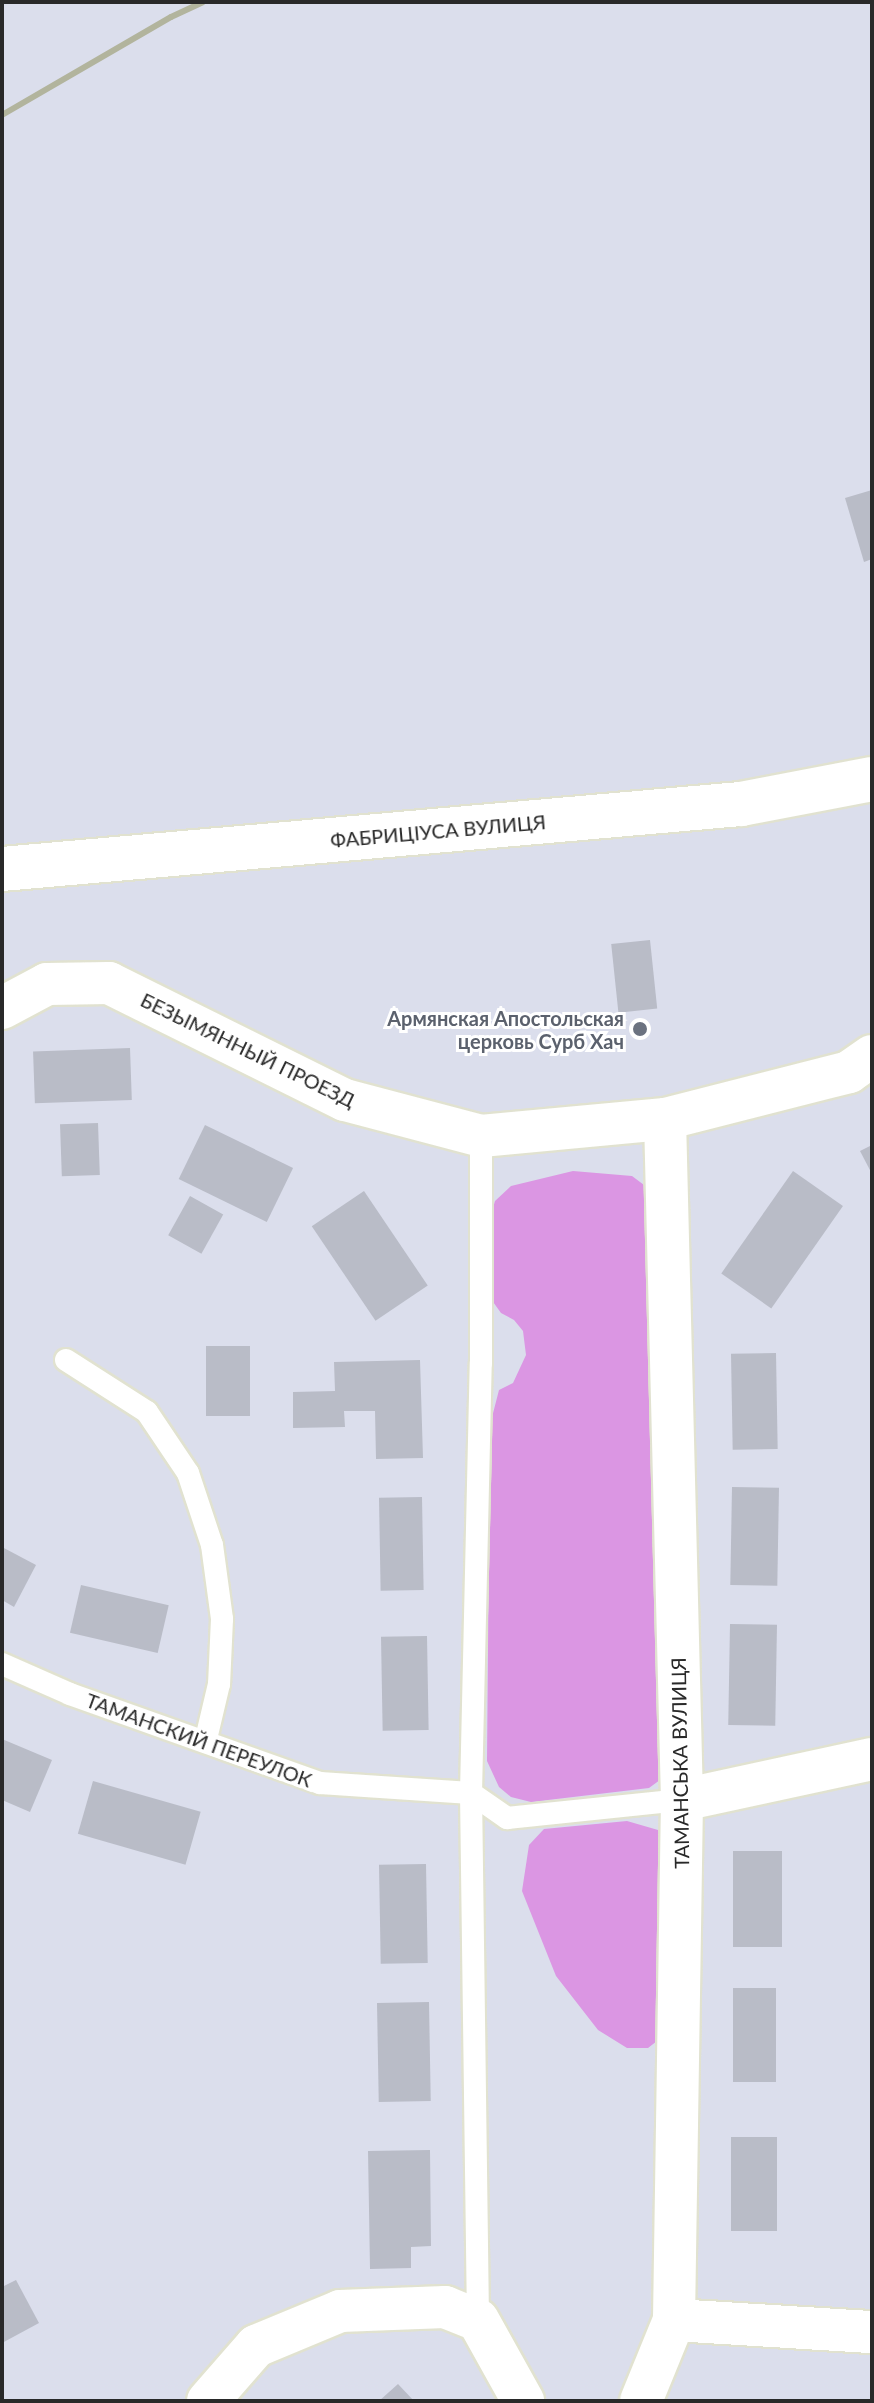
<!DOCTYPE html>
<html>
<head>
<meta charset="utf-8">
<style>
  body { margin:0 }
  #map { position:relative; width:874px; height:2403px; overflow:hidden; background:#dbdeec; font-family:Lato,sans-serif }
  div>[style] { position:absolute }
  .green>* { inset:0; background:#db96e3 }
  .building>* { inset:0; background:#b9bcc7; transform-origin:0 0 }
  .roads { filter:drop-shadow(2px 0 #e1e2d0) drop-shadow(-2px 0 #e1e2d0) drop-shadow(0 2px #e1e2d0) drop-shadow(0 -2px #e1e2d0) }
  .lane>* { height:22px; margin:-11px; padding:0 11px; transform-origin:11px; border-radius:11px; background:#fff }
  .street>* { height:42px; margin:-21px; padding:0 21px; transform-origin:21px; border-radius:21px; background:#fff }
  .secondary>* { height:44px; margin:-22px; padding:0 22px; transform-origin:22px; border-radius:22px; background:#fff }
  .rail>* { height:6px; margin:-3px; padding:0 3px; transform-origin:3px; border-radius:3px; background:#b2b49d }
  .dots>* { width:22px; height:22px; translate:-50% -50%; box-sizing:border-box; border:4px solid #fff; border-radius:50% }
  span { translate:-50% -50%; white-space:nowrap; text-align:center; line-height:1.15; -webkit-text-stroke:6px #fff; paint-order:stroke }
  .street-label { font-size:20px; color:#292929 }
  .worship-label { font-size:20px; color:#5b616d; font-weight:700 }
  .right { translate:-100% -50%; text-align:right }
  .frame { position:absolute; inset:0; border:4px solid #292929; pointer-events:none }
</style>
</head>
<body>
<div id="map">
  <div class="green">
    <i style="clip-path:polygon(573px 1171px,632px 1176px,648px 1188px,664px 1777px,649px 1788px,531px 1802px,511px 1797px,499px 1787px,487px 1761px,490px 1425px,499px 1390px,513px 1383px,526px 1355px,523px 1331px,514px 1320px,501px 1313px,491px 1299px,489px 1222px,495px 1201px,511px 1186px)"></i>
    <i style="clip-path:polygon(627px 1821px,658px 1830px,665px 1840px,669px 1860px,658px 1891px,665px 1995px,657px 2041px,648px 2048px,627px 2048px,598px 2030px,556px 1976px,522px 1891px,529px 1845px,544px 1829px)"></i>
  </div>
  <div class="building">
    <i style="clip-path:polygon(872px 490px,872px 559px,864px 562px,845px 498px)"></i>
    <i style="left:650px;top:940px;width:69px;height:39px;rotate:84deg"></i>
    <i style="left:130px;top:1048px;width:52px;height:97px;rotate:88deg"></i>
    <i style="left:98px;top:1123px;width:52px;height:38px;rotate:88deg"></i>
    <i style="left:205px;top:1125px;width:98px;height:60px;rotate:26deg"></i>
    <i style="clip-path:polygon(872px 1145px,872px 1174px,860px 1151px)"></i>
    <i style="left:793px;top:1171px;width:61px;height:125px;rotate:35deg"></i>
    <i style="left:364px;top:1191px;width:114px;height:63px;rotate:56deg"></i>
    <i style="left:190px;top:1196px;width:38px;height:45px;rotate:29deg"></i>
    <i style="left:206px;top:1346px;width:44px;height:70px"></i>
    <i style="left:776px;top:1353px;width:96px;height:45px;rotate:89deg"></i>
    <i style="clip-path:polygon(420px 1360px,423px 1458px,376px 1459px,375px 1411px,344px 1411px,345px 1427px,293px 1428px,293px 1392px,335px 1391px,334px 1362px)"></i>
    <i style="left:732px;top:1487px;width:47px;height:98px;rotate:1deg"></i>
    <i style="left:422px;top:1497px;width:93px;height:43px;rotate:89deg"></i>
    <i style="clip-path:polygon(2px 1547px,36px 1565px,14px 1607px,2px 1600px)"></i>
    <i style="left:81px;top:1585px;width:90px;height:49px;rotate:13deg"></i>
    <i style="left:730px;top:1624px;width:47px;height:101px;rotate:1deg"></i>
    <i style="left:427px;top:1636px;width:94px;height:46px;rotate:89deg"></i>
    <i style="clip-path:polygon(2px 1739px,52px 1760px,30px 1812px,2px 1800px)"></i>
    <i style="left:93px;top:1781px;width:112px;height:55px;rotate:16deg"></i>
    <i style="left:733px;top:1851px;width:49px;height:96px"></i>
    <i style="left:426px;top:1864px;width:99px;height:47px;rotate:89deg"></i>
    <i style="left:733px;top:1988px;width:43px;height:94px"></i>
    <i style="left:429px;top:2002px;width:99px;height:52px;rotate:89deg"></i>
    <i style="left:731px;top:2137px;width:46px;height:94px"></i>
    <i style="clip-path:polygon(430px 2150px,431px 2246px,411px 2247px,411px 2268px,370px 2269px,368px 2151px)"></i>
    <i style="clip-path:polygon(16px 2280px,39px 2323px,2px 2343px,2px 2287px)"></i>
    <i style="clip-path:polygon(398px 2384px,414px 2401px,379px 2401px)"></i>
  </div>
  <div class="roads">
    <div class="lane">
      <i style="left:66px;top:1360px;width:96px;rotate:32.7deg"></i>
      <i style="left:147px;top:1412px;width:73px;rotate:56.1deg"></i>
      <i style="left:188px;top:1473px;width:76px;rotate:71.6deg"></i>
      <i style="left:212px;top:1545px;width:75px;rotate:82.3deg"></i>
      <i style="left:222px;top:1619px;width:65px;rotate:92.6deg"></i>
      <i style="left:219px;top:1684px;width:57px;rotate:103.3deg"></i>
      <i style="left:2px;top:1664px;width:74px;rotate:23.8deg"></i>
      <i style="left:70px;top:1694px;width:265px;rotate:19.6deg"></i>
      <i style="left:320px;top:1783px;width:151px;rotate:3.8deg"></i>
      <i style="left:471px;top:1793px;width:44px;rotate:34.8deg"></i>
      <i style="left:507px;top:1818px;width:176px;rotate:-5.9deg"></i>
      <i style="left:478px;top:2320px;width:527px;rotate:-90.76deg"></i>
      <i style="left:471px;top:1793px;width:430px;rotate:-88.7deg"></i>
      <i style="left:481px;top:1363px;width:227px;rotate:-90deg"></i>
    </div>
    <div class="street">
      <i style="left:2px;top:1008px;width:51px;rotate:-28.1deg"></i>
      <i style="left:47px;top:984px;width:62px;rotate:-0.9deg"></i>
      <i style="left:109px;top:983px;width:263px;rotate:26.4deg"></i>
      <i style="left:345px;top:1100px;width:141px;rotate:14.8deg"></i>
      <i style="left:481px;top:1136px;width:185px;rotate:-5.3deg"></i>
      <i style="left:665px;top:1119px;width:190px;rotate:-14.3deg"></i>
      <i style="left:849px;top:1072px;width:28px;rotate:-35deg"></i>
      <i style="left:682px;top:1800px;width:194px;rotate:-12.2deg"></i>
      <i style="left:674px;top:2320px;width:198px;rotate:3.5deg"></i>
      <i style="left:208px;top:2401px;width:73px;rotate:-48.9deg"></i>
      <i style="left:256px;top:2346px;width:91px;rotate:-22.6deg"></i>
      <i style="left:340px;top:2311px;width:105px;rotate:-2.2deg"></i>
      <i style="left:445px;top:2307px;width:35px;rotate:22deg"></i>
      <i style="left:478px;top:2320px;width:93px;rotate:60.9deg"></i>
      <i style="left:641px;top:2401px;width:87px;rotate:-67.8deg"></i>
      <i style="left:674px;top:2320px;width:520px;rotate:-89.12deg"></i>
      <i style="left:682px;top:1800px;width:681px;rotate:-91.43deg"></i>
    </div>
    <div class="secondary">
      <i style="left:2px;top:869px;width:742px;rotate:-5.03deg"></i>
      <i style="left:741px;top:804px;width:133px;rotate:-10.8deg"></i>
    </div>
  </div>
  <div class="rail">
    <i style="left:2px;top:115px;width:195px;rotate:-30.1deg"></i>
    <i style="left:171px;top:17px;width:35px;rotate:-25deg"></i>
  </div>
  <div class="dots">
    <i style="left:640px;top:1029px;background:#6b7280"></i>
  </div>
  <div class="street-label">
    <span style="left:438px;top:831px;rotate:-5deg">ФАБРИЦІУСА ВУЛИЦЯ</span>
    <span style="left:248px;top:1050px;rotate:26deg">БЕЗЫМЯННЫЙ ПРОЕЗД</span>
    <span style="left:199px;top:1740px;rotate:20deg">ТАМАНСКИЙ ПЕРЕУЛОК</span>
    <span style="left:680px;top:1763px;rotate:-91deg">ТАМАНСЬКА ВУЛИЦЯ</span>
  </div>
  <div class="worship-label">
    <span class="right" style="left:624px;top:1030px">Армянская Апостольская<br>церковь Сурб Хач</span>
  </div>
  <div class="frame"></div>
</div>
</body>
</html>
